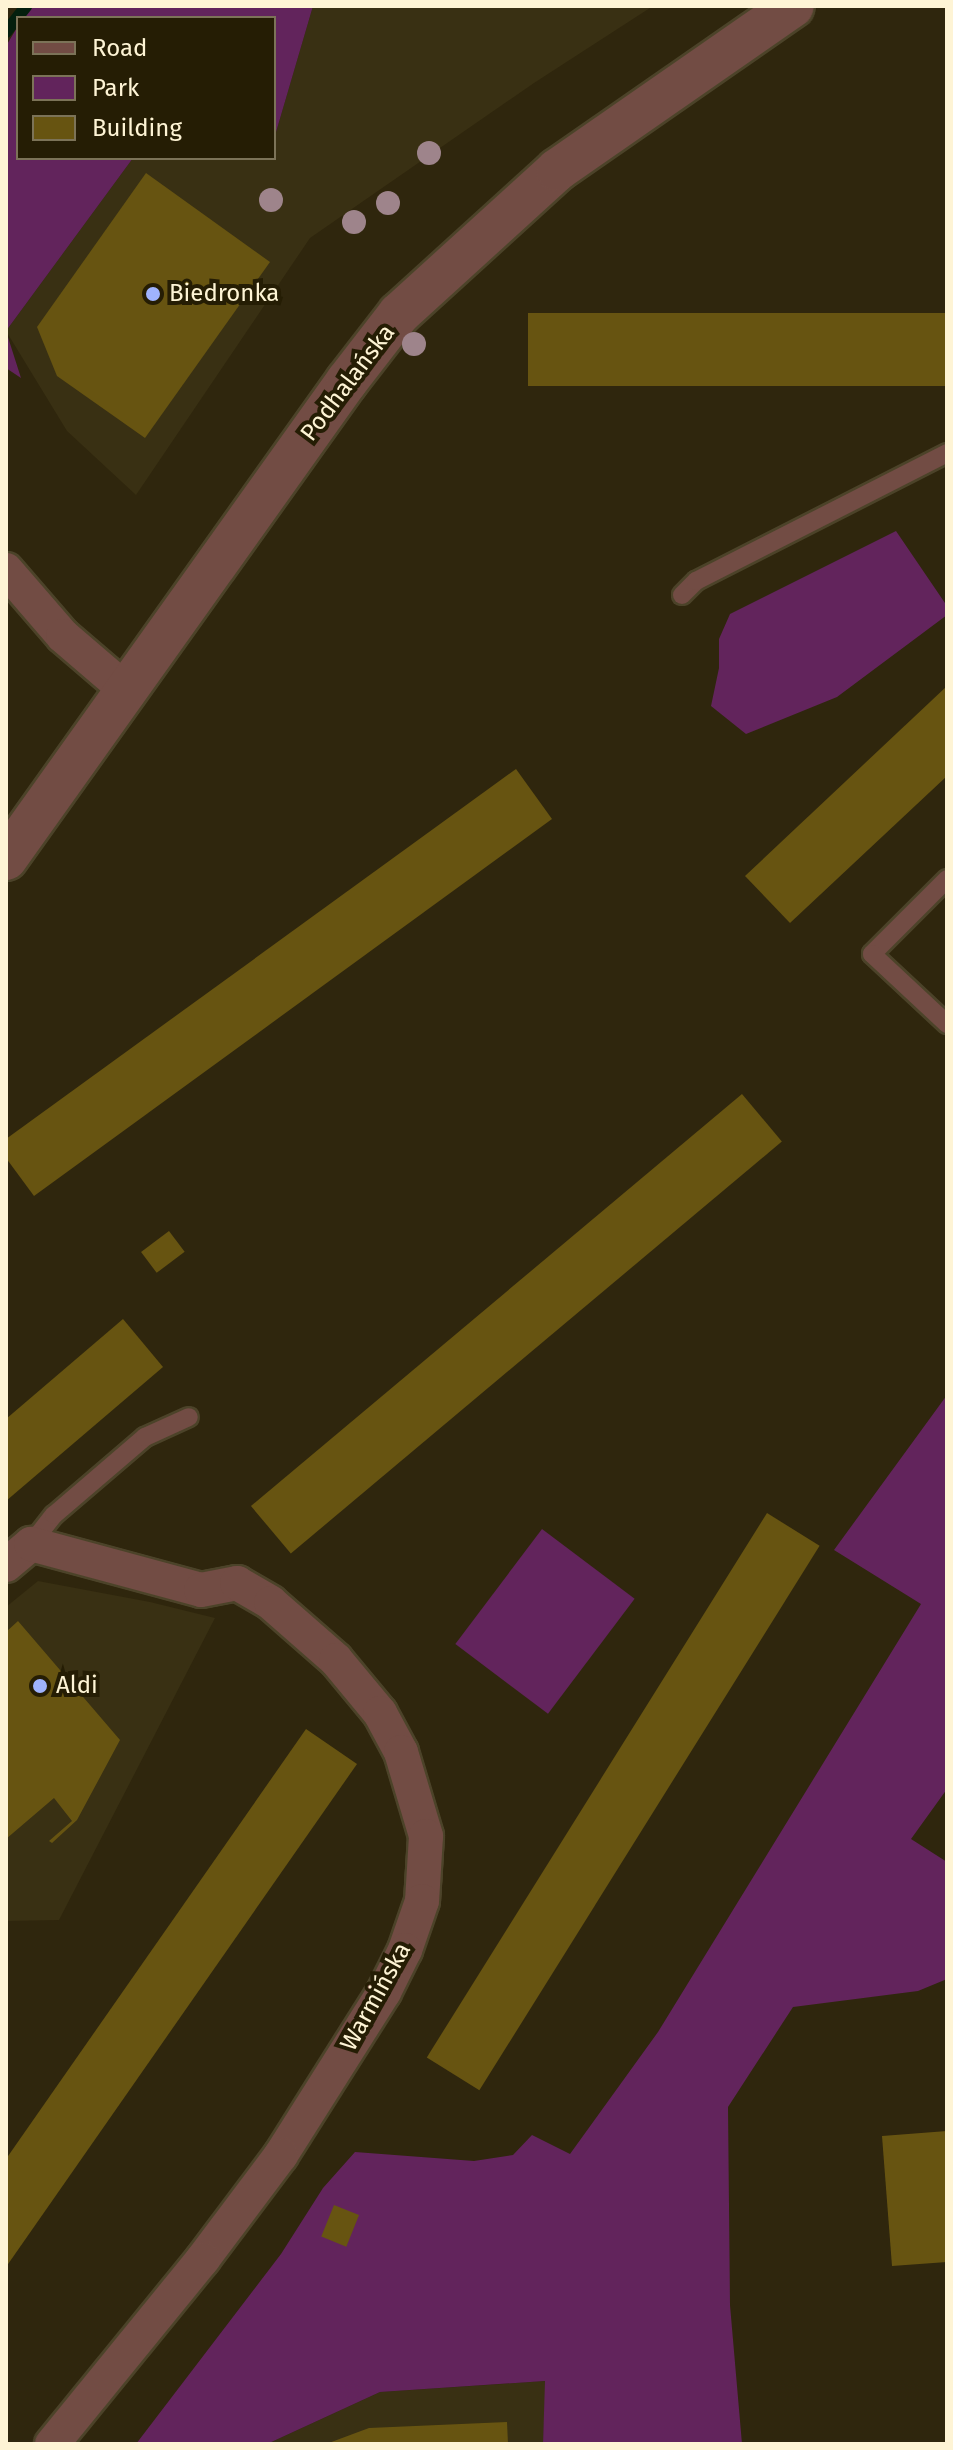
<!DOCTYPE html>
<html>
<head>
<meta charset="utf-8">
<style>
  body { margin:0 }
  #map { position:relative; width:953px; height:2450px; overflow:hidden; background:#2f260d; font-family:"Fira Sans",sans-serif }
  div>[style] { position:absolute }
  .built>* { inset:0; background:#393013 }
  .green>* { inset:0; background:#62245c; transform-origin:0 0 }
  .stream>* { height:12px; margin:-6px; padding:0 6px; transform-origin:6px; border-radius:6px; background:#041f0d }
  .building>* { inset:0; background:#675411; transform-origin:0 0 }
  .roads { filter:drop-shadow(2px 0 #4c4329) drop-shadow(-2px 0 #4c4329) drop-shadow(0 2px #4c4329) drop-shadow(0 -2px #4c4329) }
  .service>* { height:18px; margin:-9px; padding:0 9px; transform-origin:9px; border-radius:9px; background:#724c44 }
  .minor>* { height:34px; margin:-17px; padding:0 17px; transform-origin:17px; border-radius:17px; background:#724c44 }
  .tertiary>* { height:42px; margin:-21px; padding:0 21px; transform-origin:21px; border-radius:21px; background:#724c44 }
  .trees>* { width:24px; height:24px; margin:-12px; border-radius:50%; background:#9e848b }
  .dots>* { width:22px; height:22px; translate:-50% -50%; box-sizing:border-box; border:4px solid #251d04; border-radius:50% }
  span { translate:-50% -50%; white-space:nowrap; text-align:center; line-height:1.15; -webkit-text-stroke:8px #251d04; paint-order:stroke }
  .poi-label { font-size:24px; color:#fef4d5 }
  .left { translate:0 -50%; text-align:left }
  .street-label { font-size:24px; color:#fef4d5 }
  .frame { position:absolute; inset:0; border:8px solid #fef4d5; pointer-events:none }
  .legend { position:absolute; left:16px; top:16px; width:260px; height:144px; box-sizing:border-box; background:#251d04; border:2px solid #7c7358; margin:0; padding:10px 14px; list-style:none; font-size:24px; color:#fef4d5 }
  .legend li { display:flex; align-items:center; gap:16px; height:40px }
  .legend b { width:40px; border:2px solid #7c7358 }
</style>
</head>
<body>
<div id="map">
  <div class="built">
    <i style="clip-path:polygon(313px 6px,653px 6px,534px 83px,310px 238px,136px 495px,67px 431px,6px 331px,133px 158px,274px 158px,274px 139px)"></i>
    <i style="clip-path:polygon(38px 1581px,150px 1602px,215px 1618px,59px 1920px,6px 1921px,6px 1607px)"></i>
    <i style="clip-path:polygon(546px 2381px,543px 2444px,267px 2444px,380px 2392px)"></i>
  </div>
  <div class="green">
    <i style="clip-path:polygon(30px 6px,313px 6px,274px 139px,274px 18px,23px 18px)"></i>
    <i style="clip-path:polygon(18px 26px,18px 158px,133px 158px,6px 331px,21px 378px,6px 368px,6px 46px)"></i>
    <i style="clip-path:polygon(896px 531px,947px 606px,947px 615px,837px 697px,746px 734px,711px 706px,719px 668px,719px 639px,730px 614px)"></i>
    <i style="clip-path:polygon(947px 1395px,947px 1789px,911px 1839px,947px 1862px,947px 1979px,918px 1991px,793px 2007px,728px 2107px,730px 2305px,742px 2444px,543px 2444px,545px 2381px,380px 2392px,267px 2444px,136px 2444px,281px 2254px,323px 2188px,355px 2152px,474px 2161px,513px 2155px,532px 2135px,570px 2154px,658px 2032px,921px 1604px,834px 1550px)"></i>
    <i style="left:542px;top:1529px;width:116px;height:144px;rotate:37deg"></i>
  </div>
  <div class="stream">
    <i style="left:6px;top:32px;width:33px;rotate:-52deg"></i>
  </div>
  <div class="building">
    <i style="clip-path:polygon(146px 173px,270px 262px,145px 438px,57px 376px,37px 327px)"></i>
    <i style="left:947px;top:313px;width:73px;height:419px;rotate:90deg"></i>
    <i style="clip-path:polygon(947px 686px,947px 776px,790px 923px,745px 876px)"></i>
    <i style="clip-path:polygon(516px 769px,552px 819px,34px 1196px,6px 1158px,6px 1139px)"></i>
    <i style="left:742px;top:1094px;width:62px;height:641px;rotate:50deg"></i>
    <i style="left:169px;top:1231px;width:26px;height:35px;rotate:53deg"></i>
    <i style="clip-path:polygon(123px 1319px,163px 1367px,6px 1501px,6px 1419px)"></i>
    <i style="left:767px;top:1513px;width:62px;height:642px;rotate:32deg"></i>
    <i style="clip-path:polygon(18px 1621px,120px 1740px,77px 1820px,52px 1843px,49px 1841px,72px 1821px,54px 1798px,6px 1839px,6px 1632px)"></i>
    <i style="clip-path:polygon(306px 1729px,357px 1764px,6px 2267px,6px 2159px)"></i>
    <i style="clip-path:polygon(947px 2131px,947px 2262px,892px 2266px,882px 2136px)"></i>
    <i style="left:334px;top:2205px;width:27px;height:34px;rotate:22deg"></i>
    <i style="clip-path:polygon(507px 2422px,508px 2444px,326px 2444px,369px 2428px)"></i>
  </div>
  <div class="roads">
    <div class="service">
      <i style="left:682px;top:595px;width:20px;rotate:-45deg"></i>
      <i style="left:696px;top:581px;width:282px;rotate:-27deg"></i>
      <i style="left:947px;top:879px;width:106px;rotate:135deg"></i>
      <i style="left:872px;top:954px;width:103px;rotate:43deg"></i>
      <i style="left:31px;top:1544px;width:37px;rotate:-52deg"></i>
      <i style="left:54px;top:1515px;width:120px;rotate:-40.6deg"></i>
      <i style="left:145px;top:1437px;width:48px;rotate:-24.4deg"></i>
    </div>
    <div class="minor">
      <i style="left:6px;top:570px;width:87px;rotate:49.2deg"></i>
      <i style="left:63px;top:636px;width:83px;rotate:40.6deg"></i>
      <i style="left:6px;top:1565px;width:33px;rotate:-40deg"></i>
      <i style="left:31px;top:1544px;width:176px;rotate:15.1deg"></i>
      <i style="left:201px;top:1590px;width:37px;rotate:-11deg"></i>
      <i style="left:237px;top:1583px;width:39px;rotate:30deg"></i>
      <i style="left:271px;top:1603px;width:86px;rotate:41.2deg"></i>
      <i style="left:336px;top:1660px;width:69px;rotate:50.3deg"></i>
      <i style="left:380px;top:1713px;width:44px;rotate:61.7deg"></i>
      <i style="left:401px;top:1752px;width:88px;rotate:73.4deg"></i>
      <i style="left:426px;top:1836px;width:65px;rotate:93.5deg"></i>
      <i style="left:422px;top:1901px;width:52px;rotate:109.1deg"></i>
      <i style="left:405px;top:1950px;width:47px;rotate:116.6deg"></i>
      <i style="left:384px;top:1992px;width:193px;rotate:122.3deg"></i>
      <i style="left:281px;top:2155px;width:130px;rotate:126.9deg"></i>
      <i style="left:203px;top:2259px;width:239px;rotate:129.2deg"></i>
    </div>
    <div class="tertiary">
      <i style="left:6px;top:859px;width:587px;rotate:-54.5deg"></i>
      <i style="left:347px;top:381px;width:85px;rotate:-52.2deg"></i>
      <i style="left:399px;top:314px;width:214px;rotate:-42.3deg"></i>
      <i style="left:557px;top:170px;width:287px;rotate:-34.8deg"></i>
    </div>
  </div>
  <div class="trees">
    <i style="left:429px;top:153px"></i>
    <i style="left:271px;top:200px"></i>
    <i style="left:388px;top:203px"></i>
    <i style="left:354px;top:222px"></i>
    <i style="left:414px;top:344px"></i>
  </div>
  <div class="dots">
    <i style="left:153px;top:294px;background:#9fb3fd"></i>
    <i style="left:40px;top:1686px;background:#9fb3fd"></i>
  </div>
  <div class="poi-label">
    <span class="left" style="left:169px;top:294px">Biedronka</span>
    <span class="left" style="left:56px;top:1686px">Aldi</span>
  </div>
  <div class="street-label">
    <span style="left:348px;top:383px;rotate:-53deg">Podhalańska</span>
    <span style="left:376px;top:1997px;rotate:-61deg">Warmińska</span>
  </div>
  <div class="frame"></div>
  <ul class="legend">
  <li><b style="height:10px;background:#724c44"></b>Road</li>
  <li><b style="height:22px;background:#62245c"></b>Park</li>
  <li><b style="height:22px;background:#675411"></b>Building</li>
  </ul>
</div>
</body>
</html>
